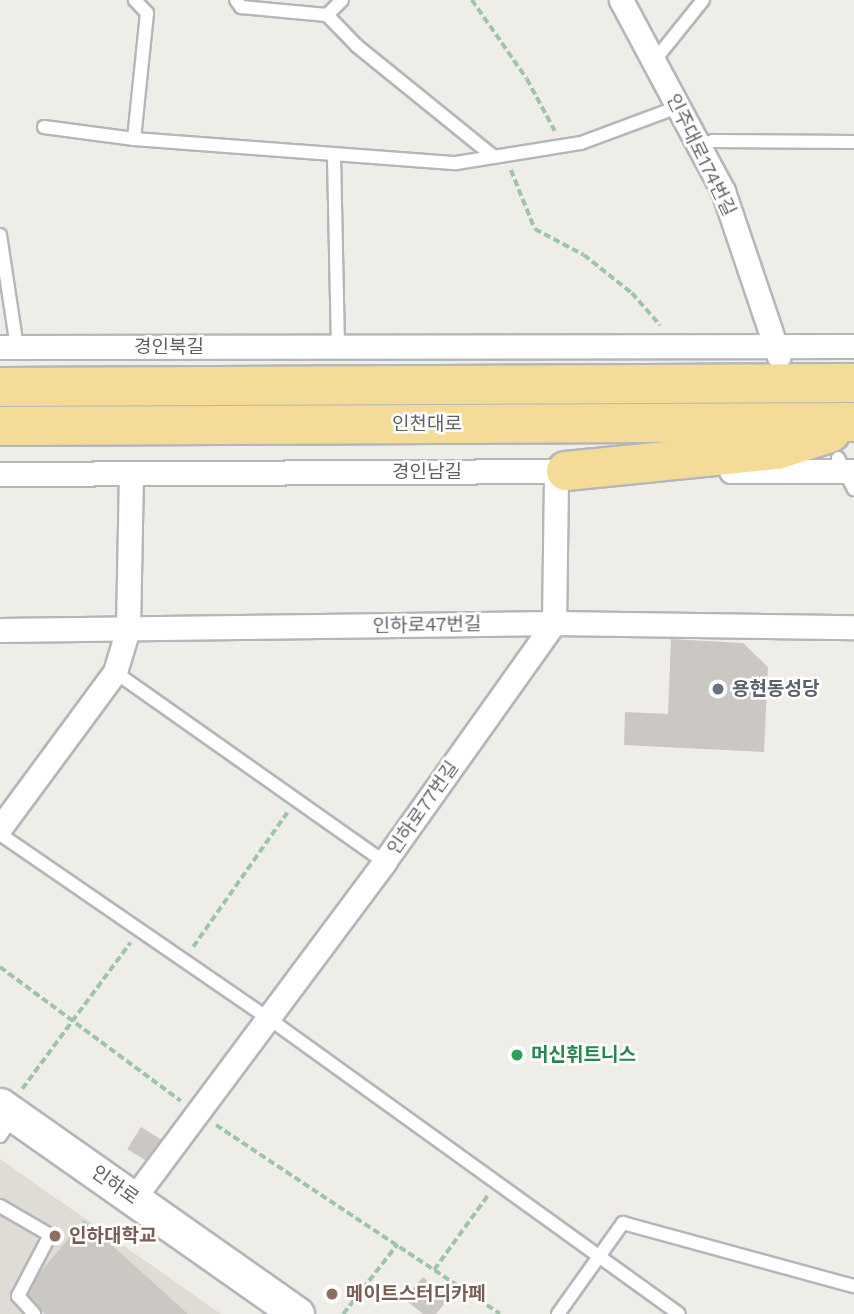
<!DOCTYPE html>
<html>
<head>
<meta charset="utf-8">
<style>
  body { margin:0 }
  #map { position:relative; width:854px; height:1314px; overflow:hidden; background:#efede7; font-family:"Work Sans","Noto Sans KR",sans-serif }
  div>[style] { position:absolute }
  .education>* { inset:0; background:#dfdcd5 }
  .building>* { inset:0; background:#cbc8c4; transform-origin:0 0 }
  .path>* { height:3.5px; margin-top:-1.75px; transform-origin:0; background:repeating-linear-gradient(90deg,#9ec5a9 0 7px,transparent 0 10.5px) }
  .roads { filter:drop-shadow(2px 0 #b4b7ba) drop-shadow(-2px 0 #b4b7ba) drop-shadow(0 2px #b4b7ba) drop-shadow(0 -2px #b4b7ba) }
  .lane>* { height:12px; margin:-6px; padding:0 6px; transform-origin:6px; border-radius:6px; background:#fff }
  .street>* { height:23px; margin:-11.5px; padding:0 11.5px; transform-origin:11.5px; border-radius:11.5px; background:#fff }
  .secondary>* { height:33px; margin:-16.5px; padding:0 16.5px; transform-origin:16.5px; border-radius:16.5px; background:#fff }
  .highway>* { height:38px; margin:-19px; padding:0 19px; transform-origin:19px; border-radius:19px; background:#f5db98 }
  .dots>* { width:19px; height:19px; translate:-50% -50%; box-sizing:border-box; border:4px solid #fff; border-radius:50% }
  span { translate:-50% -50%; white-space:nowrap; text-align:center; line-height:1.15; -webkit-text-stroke:5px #fff; paint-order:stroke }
  .street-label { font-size:19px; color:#5e6266 }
  .worship-label { font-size:19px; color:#5b616d; font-weight:700 }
  .left { translate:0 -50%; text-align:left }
  .leisure-label { font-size:19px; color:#27864d; font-weight:700 }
  .education-label { font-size:19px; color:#785e54; font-weight:700 }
</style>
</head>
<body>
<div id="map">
  <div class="education">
    <i style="clip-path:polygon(0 1159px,221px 1314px,0 1314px)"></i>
  </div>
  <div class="building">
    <i style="clip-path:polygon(671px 639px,743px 643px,768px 667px,764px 752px,624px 745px,625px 712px,668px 714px)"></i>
    <i style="left:141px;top:1127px;width:25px;height:26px;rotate:32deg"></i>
    <i style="clip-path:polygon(84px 1220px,188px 1314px,45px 1314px,22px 1294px)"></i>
    <i style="clip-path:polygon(423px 1277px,449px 1298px,436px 1314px,423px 1314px,404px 1299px)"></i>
  </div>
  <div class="path">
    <i style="left:472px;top:0;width:96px;rotate:55.2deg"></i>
    <i style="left:527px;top:79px;width:59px;rotate:61.7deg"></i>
    <i style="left:511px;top:170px;width:64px;rotate:67.9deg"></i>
    <i style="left:535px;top:229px;width:55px;rotate:28deg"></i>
    <i style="left:584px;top:255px;width:61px;rotate:38.4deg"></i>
    <i style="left:632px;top:293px;width:43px;rotate:48.8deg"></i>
    <i style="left:193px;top:947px;width:164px;rotate:-55deg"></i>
    <i style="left:0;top:967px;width:225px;rotate:36.5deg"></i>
    <i style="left:22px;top:1089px;width:182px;rotate:-53.5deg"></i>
    <i style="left:216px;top:1125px;width:341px;rotate:33.6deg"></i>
    <i style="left:434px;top:1270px;width:92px;rotate:-54.2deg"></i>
    <i style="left:343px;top:1314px;width:88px;rotate:-52deg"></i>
  </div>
  <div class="roads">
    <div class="lane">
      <i style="left:236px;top:0;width:9px;rotate:54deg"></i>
      <i style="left:241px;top:7px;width:86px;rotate:5.3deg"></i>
      <i style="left:327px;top:15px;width:43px;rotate:45.9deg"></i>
      <i style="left:357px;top:46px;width:176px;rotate:39deg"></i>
      <i style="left:327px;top:15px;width:21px;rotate:-45deg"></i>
      <i style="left:654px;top:61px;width:78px;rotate:-51.2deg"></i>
      <i style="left:44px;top:127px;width:91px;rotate:7.6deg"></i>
      <i style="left:134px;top:139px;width:323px;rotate:4.3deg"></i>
      <i style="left:456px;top:163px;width:127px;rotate:-9.1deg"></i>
      <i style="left:581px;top:143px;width:103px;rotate:-20.4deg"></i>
      <i style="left:134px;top:139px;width:127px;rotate:-84.1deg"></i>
      <i style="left:147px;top:13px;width:18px;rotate:-133deg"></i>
      <i style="left:699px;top:146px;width:15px;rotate:-20deg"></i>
      <i style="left:713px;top:141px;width:141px;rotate:0.4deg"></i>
      <i style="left:334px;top:156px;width:190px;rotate:88.8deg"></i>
      <i style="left:0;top:235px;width:113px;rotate:81.4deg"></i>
      <i style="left:838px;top:458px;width:35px;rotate:63deg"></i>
      <i style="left:115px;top:672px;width:329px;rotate:35.2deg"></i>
      <i style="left:0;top:834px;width:325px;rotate:34.5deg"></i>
      <i style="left:268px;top:1018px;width:506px;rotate:35.76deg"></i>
      <i style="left:0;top:1136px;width:24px;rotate:-55deg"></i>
      <i style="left:0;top:1206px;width:58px;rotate:30.1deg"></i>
      <i style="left:50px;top:1235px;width:69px;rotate:117.7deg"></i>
      <i style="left:18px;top:1296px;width:24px;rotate:48deg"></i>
      <i style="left:558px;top:1314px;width:112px;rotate:-54.5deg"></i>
      <i style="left:623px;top:1223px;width:239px;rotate:15.3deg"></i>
    </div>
    <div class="street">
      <i style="left:621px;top:0;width:217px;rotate:61.9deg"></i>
      <i style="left:723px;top:191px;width:174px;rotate:71.3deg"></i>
      <i style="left:0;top:347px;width:854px;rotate:-0.07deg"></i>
      <i style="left:731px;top:471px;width:123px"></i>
      <i style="left:0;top:474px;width:571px;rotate:-0.3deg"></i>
      <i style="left:0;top:630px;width:554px;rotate:-0.72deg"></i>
      <i style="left:554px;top:623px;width:300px;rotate:0.8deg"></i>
      <i style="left:0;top:828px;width:194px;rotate:-53.6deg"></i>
      <i style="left:115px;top:672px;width:45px;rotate:-73.2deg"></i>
      <i style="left:128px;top:629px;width:155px;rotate:-88.9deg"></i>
      <i style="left:134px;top:1198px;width:419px;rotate:-53.3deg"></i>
      <i style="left:384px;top:862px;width:293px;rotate:-54.6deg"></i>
      <i style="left:554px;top:623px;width:152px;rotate:-89.2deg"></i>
    </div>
    <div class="secondary">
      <i style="left:0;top:1105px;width:363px;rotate:35.1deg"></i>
    </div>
    <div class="highway">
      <i style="left:0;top:387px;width:854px;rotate:-0.27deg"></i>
      <i style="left:0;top:426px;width:854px;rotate:-0.27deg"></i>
      <i style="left:566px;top:471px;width:212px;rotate:-5.7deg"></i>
      <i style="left:777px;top:450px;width:56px;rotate:-17.8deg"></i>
    </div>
  </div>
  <div class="dots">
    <i style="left:718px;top:689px;background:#6b7280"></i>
    <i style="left:517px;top:1055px;background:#2e9e5b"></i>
    <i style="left:55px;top:1236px;background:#8d6e63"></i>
    <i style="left:332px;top:1294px;background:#8d6e63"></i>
  </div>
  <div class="street-label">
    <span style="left:701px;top:155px;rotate:64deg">인주대로174번길</span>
    <span style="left:169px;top:347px">경인북길</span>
    <span style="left:427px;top:424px">인천대로</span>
    <span style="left:427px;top:472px">경인남길</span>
    <span style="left:427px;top:625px;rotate:-1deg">인하로47번길</span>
    <span style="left:423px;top:808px;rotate:-55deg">인하로77번길</span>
    <span style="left:115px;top:1185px;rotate:35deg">인하로</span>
  </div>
  <div class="worship-label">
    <span class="left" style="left:732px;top:689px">용현동성당</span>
  </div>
  <div class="leisure-label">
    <span class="left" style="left:531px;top:1055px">머신휘트니스</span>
  </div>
  <div class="education-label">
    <span class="left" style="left:69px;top:1236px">인하대학교</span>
    <span class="left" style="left:346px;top:1294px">메이트스터디카페</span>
  </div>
</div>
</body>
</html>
